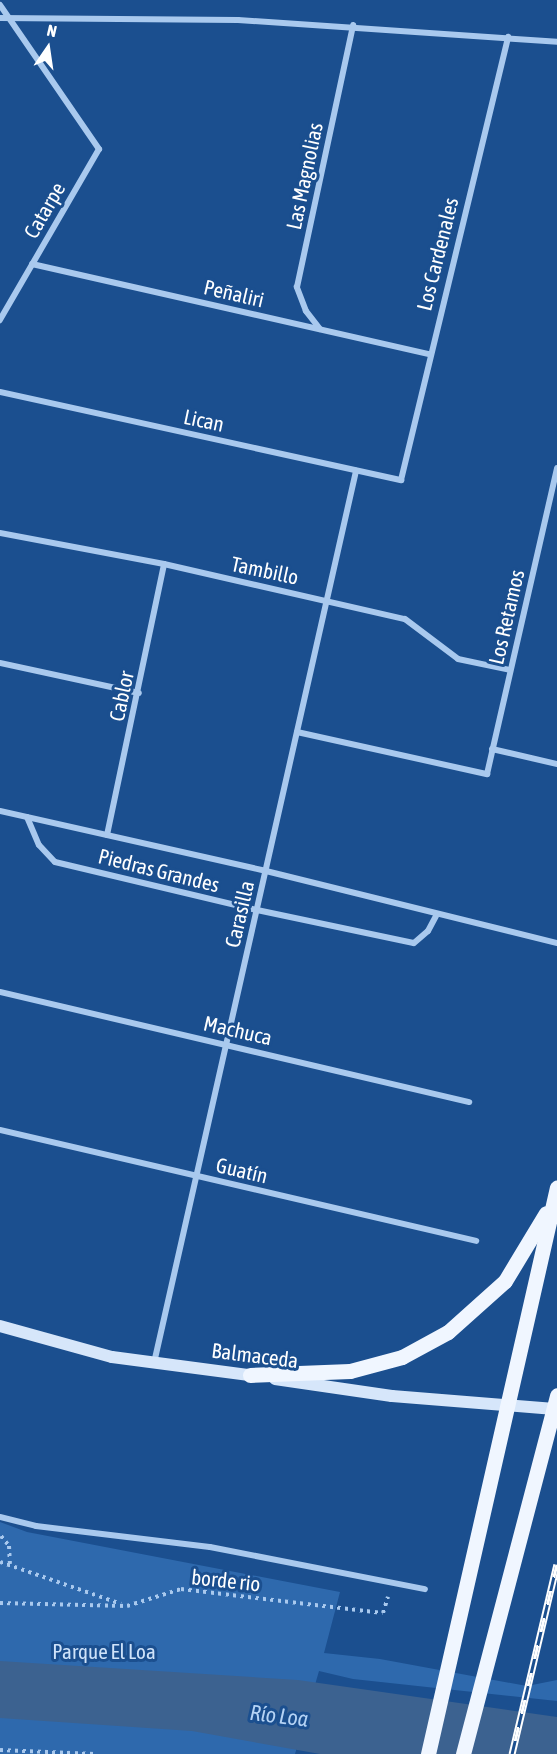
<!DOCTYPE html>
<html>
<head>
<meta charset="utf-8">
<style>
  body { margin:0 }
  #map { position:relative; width:557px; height:1754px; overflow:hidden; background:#1b4f8f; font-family:"Asap Condensed",sans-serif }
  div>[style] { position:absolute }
  .green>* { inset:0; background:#2e69ad }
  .water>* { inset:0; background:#3c6290 }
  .path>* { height:4px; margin-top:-2px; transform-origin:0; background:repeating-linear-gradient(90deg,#a9c9ee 0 3px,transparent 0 7.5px) }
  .street>* { height:6px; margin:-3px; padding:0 3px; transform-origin:3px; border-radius:3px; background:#a9c9ee }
  .secondary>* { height:12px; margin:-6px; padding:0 6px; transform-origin:6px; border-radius:6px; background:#d6e6fa }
  .primary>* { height:15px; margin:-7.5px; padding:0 7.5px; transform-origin:7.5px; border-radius:7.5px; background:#f0f6ff }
  .rail>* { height:7px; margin-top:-3.5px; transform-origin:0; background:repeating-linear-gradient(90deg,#1b4f8f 0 14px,#fff 0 28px); box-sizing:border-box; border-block:2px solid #fff }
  span { translate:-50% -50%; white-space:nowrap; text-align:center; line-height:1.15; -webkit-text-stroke:6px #1b4f8f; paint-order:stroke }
  .street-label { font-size:21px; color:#fff }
  .park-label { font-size:21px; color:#cfe3fa }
  .water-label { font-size:22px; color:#b5d3f5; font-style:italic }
  .north { position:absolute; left:18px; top:18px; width:60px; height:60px; -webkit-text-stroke:4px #1b4f8f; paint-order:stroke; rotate:13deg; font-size:16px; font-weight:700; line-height:24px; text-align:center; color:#fff }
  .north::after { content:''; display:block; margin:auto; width:21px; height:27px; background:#fff; clip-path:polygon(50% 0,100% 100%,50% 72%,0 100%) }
</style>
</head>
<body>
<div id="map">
  <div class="green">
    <i style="clip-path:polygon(0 1522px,27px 1532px,340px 1592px,324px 1653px,380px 1659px,527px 1686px,557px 1680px,557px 1701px,353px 1679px,319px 1671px,295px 1754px,0 1754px)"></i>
  </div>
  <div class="water">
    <i style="clip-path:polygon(0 1661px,298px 1680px,557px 1717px,557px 1754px,320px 1754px,192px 1731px,0 1718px)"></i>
  </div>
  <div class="path">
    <i style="left:1px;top:1536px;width:13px;rotate:51deg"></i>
    <i style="left:9px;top:1546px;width:18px;rotate:87deg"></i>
    <i style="left:0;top:1562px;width:128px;rotate:19.1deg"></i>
    <i style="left:0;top:1603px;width:127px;rotate:1.4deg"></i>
    <i style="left:127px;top:1606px;width:57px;rotate:-17.5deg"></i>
    <i style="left:181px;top:1589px;width:203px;rotate:6.8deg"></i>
    <i style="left:383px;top:1613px;width:17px;rotate:-73deg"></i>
    <i style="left:0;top:1750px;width:95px;rotate:2.4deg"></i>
  </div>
  <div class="street">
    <i style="left:0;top:5px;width:175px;rotate:55.5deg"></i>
    <i style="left:99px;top:149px;width:198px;rotate:120.1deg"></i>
    <i style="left:0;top:18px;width:238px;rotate:0.5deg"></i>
    <i style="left:238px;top:20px;width:320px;rotate:3.9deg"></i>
    <i style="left:32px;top:264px;width:407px;rotate:12.8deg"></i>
    <i style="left:320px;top:329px;width:23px;rotate:-128deg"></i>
    <i style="left:306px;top:311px;width:26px;rotate:-111deg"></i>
    <i style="left:297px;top:287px;width:268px;rotate:-77.9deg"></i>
    <i style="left:0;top:392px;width:411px;rotate:12.4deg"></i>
    <i style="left:401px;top:480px;width:456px;rotate:-76.4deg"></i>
    <i style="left:0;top:533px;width:167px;rotate:10.7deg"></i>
    <i style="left:164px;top:564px;width:247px;rotate:12.9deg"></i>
    <i style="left:405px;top:619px;width:66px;rotate:37deg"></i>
    <i style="left:458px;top:659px;width:53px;rotate:11.9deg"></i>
    <i style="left:0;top:663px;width:142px;rotate:12.2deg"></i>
    <i style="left:297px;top:732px;width:195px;rotate:12.5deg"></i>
    <i style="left:487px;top:774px;width:314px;rotate:-77.1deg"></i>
    <i style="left:492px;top:749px;width:67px;rotate:13deg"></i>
    <i style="left:0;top:811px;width:273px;rotate:12.7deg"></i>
    <i style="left:266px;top:871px;width:300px;rotate:13.9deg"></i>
    <i style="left:27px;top:817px;width:30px;rotate:67deg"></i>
    <i style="left:39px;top:845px;width:23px;rotate:47deg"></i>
    <i style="left:55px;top:862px;width:208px;rotate:13.4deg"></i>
    <i style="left:257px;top:910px;width:160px;rotate:11.9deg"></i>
    <i style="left:414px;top:943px;width:18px;rotate:-41deg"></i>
    <i style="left:428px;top:931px;width:17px;rotate:-62deg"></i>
    <i style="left:107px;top:835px;width:277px;rotate:-78.1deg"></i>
    <i style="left:0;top:992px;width:482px;rotate:13.2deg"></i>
    <i style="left:0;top:1130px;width:489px;rotate:13.1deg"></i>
    <i style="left:154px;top:1363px;width:915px;rotate:-77.24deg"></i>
    <i style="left:0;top:1517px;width:37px;rotate:14deg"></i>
    <i style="left:36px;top:1526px;width:175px;rotate:6.9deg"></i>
    <i style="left:210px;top:1547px;width:219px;rotate:11.1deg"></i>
  </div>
  <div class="secondary">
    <i style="left:0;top:1326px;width:116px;rotate:15.5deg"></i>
    <i style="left:112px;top:1357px;width:146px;rotate:7.5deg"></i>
    <i style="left:275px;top:1379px;width:118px;rotate:8.3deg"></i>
    <i style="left:392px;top:1396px;width:163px;rotate:4.6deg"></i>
  </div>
  <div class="primary">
    <i style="left:250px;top:1375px;width:100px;rotate:-2.3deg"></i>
    <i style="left:350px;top:1371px;width:54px;rotate:-15.1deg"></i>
    <i style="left:402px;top:1357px;width:52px;rotate:-28.5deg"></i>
    <i style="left:448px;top:1332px;width:76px;rotate:-41.8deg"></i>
    <i style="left:505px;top:1281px;width:79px;rotate:-58.9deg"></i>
    <i style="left:428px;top:1754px;width:581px;rotate:-77.18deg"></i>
    <i style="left:463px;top:1754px;width:371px;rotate:-75.3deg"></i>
  </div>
  <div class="rail">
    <i style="left:512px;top:1754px;width:195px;rotate:-76.7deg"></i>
  </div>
  <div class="street-label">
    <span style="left:304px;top:176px;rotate:-78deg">Las Magnolias</span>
    <span style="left:44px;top:210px;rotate:-60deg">Catarpe</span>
    <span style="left:437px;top:254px;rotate:-76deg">Los Cardenales</span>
    <span style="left:234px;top:293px;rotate:13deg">Peñaliri</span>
    <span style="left:204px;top:420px;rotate:12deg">Lican</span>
    <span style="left:265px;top:570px;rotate:12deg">Tambillo</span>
    <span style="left:506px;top:617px;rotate:-77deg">Los Retamos</span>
    <span style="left:121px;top:696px;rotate:-78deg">Cablor</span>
    <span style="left:159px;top:870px;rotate:14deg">Piedras Grandes</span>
    <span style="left:239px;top:914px;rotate:-77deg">Carasilla</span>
    <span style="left:238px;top:1030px;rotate:13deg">Machuca</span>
    <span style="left:242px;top:1170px;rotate:13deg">Guatín</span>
    <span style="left:255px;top:1355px;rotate:7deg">Balmaceda</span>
    <span style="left:226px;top:1580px;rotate:6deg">borde rio</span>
  </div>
  <div class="park-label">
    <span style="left:104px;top:1651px">Parque El Loa</span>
  </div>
  <div class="water-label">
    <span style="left:279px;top:1716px;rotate:7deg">Río Loa</span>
  </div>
  <div class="north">N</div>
</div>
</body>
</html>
